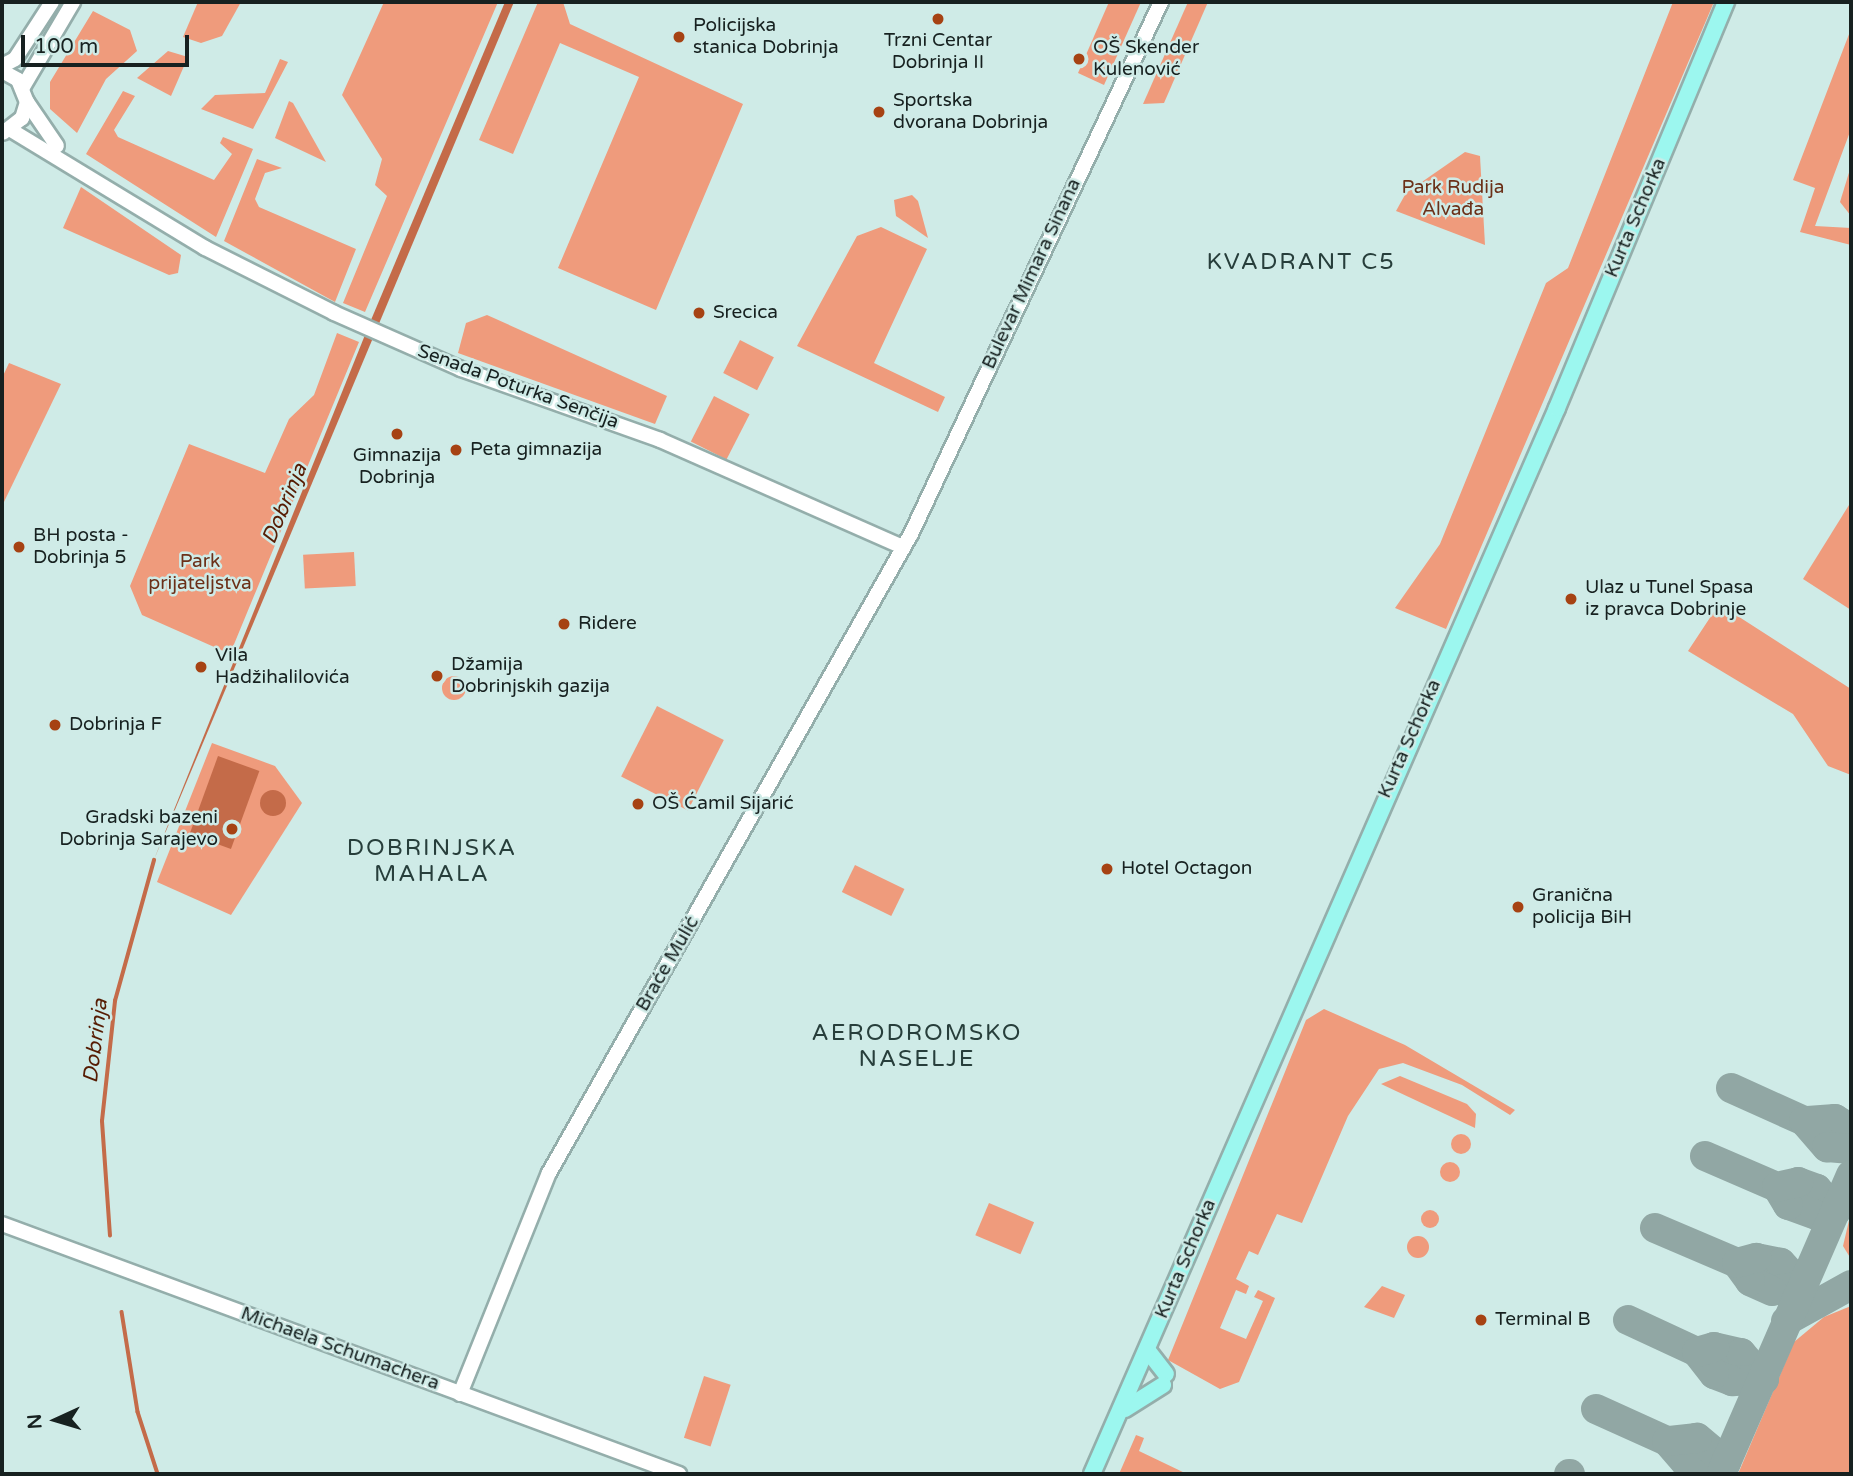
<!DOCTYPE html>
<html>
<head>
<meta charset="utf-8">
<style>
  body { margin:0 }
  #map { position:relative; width:1853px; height:1476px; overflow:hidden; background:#cfebe7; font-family:"Varela Round",sans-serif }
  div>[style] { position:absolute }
  .green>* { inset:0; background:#ef9b7c; transform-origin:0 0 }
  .round { border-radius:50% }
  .water>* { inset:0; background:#c46b49; transform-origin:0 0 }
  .stream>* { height:3.5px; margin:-1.75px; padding:0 1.75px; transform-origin:1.75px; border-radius:1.75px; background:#c46b49 }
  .taxiway>* { height:30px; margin:-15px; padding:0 15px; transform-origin:15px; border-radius:15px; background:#91a7a4 }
  .roads { filter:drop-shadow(2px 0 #94aeab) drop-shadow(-2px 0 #94aeab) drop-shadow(0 2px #94aeab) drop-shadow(0 -2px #94aeab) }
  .secondary>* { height:14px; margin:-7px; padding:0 7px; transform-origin:7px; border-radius:7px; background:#fff }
  .primary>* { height:16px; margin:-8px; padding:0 8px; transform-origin:8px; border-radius:8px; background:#9cf7ef }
  .dots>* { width:19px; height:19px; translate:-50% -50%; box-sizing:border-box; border:4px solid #cfebe7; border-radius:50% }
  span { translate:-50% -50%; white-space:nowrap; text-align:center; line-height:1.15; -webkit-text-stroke:5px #cfebe7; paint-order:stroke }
  .poi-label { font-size:19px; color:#172120 }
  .left { translate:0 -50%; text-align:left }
  .right { translate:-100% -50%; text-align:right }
  .park-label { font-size:19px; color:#6b3018 }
  .street-label { font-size:19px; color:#172120 }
  .water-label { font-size:21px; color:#561c03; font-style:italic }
  .quarter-label { font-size:23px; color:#273e3b; letter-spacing:2px }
  .frame { position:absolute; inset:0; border:4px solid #172120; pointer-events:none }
  .north { position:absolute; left:21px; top:1385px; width:70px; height:70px; -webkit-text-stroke:5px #cfebe7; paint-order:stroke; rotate:266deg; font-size:19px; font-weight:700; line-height:28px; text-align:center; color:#172120 }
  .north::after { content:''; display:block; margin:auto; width:24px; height:32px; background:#172120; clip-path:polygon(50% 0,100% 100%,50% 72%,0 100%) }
  .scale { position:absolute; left:21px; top:35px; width:168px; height:32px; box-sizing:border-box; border:4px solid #172120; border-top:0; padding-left:9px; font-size:21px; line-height:24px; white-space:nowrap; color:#172120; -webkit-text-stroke:5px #cfebe7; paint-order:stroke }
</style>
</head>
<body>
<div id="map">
  <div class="green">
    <i style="clip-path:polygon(198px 2px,241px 2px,222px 36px,201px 43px,183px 37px)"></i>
    <i style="clip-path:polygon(384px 2px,498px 2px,365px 312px,343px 303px,387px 196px,375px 185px,382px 159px,342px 95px)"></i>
    <i style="clip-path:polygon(538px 2px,563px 2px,570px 24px,743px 104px,656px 310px,558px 268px,639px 77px,560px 43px,513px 154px,479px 140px)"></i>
    <i style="clip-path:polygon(1109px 2px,1141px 2px,1104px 85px,1078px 73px)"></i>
    <i style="clip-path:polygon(1188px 2px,1208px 2px,1164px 103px,1143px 104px)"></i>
    <i style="clip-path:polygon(1673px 2px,1714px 2px,1446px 629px,1395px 608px,1440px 544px,1546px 283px,1568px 268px)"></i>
    <i style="clip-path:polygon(93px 11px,130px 30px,137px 51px,106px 79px,77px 133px,50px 109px,50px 82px)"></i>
    <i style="clip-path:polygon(1851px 29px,1851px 129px,1815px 226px,1851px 228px,1851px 245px,1800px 232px,1815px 188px,1793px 180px)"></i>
    <i style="clip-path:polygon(168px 51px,188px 57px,171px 96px,137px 78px)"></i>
    <i style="clip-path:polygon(280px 59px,288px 62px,253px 129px,201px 109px,215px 95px,265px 93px)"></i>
    <i style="clip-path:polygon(123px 91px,135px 96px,114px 130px,118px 137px,214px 180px,232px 154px,220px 143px,223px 137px,253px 149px,216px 237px,86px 154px)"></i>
    <i style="clip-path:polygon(289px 101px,293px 103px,326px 162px,275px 138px)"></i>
    <i style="clip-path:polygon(1465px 152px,1480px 156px,1485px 245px,1396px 211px,1406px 193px)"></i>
    <i style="clip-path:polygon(257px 159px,282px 168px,265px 173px,255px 199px,259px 207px,356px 249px,335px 302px,224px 241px)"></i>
    <i style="clip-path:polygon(1851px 166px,1851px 216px,1840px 202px)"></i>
    <i style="clip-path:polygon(81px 187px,181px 255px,178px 273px,169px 275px,63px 228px)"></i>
    <i style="clip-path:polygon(912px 195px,918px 201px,928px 238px,896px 216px,894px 200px)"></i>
    <i style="clip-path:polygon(881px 227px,927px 249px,874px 363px,945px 397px,938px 412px,797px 346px,857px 236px)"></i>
    <i style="clip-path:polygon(487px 315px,667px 396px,655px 424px,458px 353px,466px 323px)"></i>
    <i style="clip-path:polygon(337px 333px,359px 342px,230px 654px,142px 615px,130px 586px,189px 444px,265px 473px,289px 419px,314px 395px)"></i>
    <i style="left:740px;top:340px;width:38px;height:37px;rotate:27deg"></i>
    <i style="clip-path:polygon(9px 363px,61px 384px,2px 506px,2px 378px)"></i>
    <i style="left:714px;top:396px;width:40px;height:51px;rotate:27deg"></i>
    <i style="clip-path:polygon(1849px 505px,1851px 506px,1851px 610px,1803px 579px)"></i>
    <i style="left:354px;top:552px;width:34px;height:51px;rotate:87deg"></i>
    <i style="clip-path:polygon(1719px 604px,1851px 689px,1851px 775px,1828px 766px,1793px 714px,1688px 651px)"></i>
    <i class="round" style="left:442px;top:676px;width:24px;height:24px"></i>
    <i style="left:657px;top:706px;width:75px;height:79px;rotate:27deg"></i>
    <i style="clip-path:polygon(212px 743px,275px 766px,302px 803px,231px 915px,157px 882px)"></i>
    <i style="left:855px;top:865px;width:55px;height:30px;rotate:26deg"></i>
    <i style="clip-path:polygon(1324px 1009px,1405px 1045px,1515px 1110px,1510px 1115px,1462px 1085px,1403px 1063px,1379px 1069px,1348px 1116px,1302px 1223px,1277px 1214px,1258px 1255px,1249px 1251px,1236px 1279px,1249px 1286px,1246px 1294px,1236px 1290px,1220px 1328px,1246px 1339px,1263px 1301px,1254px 1297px,1258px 1290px,1275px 1298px,1239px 1382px,1220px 1389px,1168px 1360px,1306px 1020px)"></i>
    <i style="clip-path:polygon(1400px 1076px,1467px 1104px,1476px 1114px,1475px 1128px,1381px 1084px)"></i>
    <i class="round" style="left:1451px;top:1134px;width:20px;height:20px"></i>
    <i class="round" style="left:1440px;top:1162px;width:20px;height:20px"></i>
    <i style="left:989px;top:1203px;width:49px;height:35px;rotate:23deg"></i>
    <i class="round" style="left:1421px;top:1210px;width:18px;height:18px"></i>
    <i style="clip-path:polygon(1851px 1212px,1851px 1259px,1843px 1246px)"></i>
    <i class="round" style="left:1407px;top:1236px;width:22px;height:22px"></i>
    <i style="clip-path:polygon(1382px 1286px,1405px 1295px,1394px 1318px,1364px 1307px)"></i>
    <i style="clip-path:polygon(1851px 1306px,1851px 1474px,1738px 1474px,1794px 1342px,1824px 1317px)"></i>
    <i style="left:704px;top:1376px;width:28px;height:65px;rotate:18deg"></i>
    <i style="clip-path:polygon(1136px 1435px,1144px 1438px,1139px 1451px,1187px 1474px,1119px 1474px)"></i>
  </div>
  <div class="water">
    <i style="clip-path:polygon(505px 2px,514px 2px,153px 862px,371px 320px)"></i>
    <i style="left:218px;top:756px;width:44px;height:83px;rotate:20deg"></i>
    <i class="round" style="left:260px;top:790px;width:26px;height:26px"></i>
  </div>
  <div class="stream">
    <i style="left:110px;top:1236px;width:115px;rotate:-94deg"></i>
    <i style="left:102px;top:1121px;width:121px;rotate:-83.8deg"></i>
    <i style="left:115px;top:1001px;width:146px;rotate:-74.5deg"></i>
    <i style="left:122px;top:1312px;width:101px;rotate:80.9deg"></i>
    <i style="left:138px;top:1412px;width:65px;rotate:72.1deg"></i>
  </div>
  <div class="taxiway">
    <i style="left:1731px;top:1088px;width:80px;rotate:24.3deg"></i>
    <i style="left:1851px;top:1129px;width:19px;rotate:-148deg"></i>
    <i style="left:1835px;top:1119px;width:31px;rotate:176deg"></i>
    <i style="left:1804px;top:1121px;width:35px;rotate:49deg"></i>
    <i style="left:1827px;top:1147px;width:24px;rotate:5deg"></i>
    <i style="left:1705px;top:1156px;width:78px;rotate:23.3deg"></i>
    <i style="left:1798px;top:1182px;width:20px;rotate:20deg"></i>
    <i style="left:1817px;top:1189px;width:29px;rotate:49deg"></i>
    <i style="left:1836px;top:1211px;width:20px;rotate:169deg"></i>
    <i style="left:1816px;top:1215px;width:30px;rotate:-160deg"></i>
    <i style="left:1788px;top:1205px;width:21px;rotate:-121deg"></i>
    <i style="left:1777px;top:1187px;width:22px;rotate:-13deg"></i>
    <i style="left:1655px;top:1228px;width:89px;rotate:23.1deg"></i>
    <i style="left:1756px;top:1258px;width:25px;rotate:11deg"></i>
    <i style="left:1781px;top:1263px;width:31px;rotate:48deg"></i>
    <i style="left:1802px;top:1286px;width:30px;rotate:171deg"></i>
    <i style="left:1772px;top:1291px;width:24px;rotate:-156deg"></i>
    <i style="left:1750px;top:1281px;width:22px;rotate:-126deg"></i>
    <i style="left:1737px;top:1263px;width:20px;rotate:-15deg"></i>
    <i style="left:1628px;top:1320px;width:76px;rotate:24.9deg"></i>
    <i style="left:1786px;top:1321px;width:74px;rotate:-29deg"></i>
    <i style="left:1714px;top:1347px;width:28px;rotate:13deg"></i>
    <i style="left:1741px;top:1353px;width:35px;rotate:49deg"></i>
    <i style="left:1764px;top:1379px;width:32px;rotate:176deg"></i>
    <i style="left:1732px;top:1381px;width:19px;rotate:-159deg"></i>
    <i style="left:1714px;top:1374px;width:28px;rotate:-128deg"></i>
    <i style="left:1697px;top:1352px;width:18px;rotate:-16deg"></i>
    <i style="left:1596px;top:1409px;width:78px;rotate:24.3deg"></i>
    <i style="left:1667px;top:1441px;width:29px;rotate:49deg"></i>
    <i style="left:1686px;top:1463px;width:40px;rotate:-1.4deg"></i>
    <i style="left:1726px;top:1462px;width:38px;rotate:-140deg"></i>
    <i style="left:1697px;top:1438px;width:30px;rotate:174deg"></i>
    <i style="left:1569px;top:1474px;width:1px"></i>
    <i style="left:1721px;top:1474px;width:326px;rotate:-66.5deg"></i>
  </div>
  <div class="roads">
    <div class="secondary">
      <i style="left:2px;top:66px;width:15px;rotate:-28deg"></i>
      <i style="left:15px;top:59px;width:68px;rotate:-57deg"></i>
      <i style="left:2px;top:71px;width:18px;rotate:29deg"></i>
      <i style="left:18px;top:80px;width:24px;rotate:68deg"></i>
      <i style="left:27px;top:102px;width:17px;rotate:107deg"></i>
      <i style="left:22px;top:118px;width:24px;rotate:142deg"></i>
      <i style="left:23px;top:87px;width:99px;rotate:-59.5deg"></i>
      <i style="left:27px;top:102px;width:53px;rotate:55.7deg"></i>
      <i style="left:11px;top:130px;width:227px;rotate:31.3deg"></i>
      <i style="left:205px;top:248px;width:144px;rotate:26.7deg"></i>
      <i style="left:334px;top:313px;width:139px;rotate:23.8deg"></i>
      <i style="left:461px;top:369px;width:211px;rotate:19.6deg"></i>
      <i style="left:660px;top:440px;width:266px;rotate:23.8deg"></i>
      <i style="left:2px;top:1224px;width:722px;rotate:20.27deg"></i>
      <i style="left:460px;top:1394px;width:238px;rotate:-68.1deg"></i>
      <i style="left:549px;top:1173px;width:734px;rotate:-60.47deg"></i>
      <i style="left:911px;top:534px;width:588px;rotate:-64.83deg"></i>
    </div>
    <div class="primary">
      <i style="left:1148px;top:1351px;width:29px;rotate:52deg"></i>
      <i style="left:1125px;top:1409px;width:45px;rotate:-32.3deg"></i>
      <i style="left:1092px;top:1474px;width:1163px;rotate:-66.43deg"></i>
      <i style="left:1557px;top:408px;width:440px;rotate:-67.4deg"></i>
    </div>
  </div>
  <div class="dots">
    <i style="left:938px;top:19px;background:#a64213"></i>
    <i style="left:679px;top:37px;background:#a64213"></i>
    <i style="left:1079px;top:59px;background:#a64213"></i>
    <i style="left:879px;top:112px;background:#a64213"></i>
    <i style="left:699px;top:313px;background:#a64213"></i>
    <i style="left:397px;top:434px;background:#a64213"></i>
    <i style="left:456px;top:450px;background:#a64213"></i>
    <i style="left:19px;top:547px;background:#a64213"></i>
    <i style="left:1571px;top:599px;background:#a64213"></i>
    <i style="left:564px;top:624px;background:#a64213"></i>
    <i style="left:201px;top:667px;background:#a64213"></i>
    <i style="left:437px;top:676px;background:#a64213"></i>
    <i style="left:55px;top:725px;background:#a64213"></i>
    <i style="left:638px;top:804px;background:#a64213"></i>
    <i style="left:232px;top:829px;background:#a64213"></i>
    <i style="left:1107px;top:869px;background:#a64213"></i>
    <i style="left:1518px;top:907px;background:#a64213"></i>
    <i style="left:1481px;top:1320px;background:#a64213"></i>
  </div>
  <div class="poi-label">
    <span class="left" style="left:693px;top:37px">Policijska<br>stanica Dobrinja</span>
    <span style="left:938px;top:52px">Trzni Centar<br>Dobrinja II</span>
    <span class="left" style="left:1093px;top:59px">OŠ Skender<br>Kulenović</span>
    <span class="left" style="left:893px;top:112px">Sportska<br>dvorana Dobrinja</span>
    <span class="left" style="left:713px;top:313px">Srecica</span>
    <span class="left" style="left:470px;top:450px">Peta gimnazija</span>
    <span style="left:397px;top:467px">Gimnazija<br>Dobrinja</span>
    <span class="left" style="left:33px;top:547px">BH posta -<br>Dobrinja 5</span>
    <span class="left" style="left:1585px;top:599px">Ulaz u Tunel Spasa<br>iz pravca Dobrinje</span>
    <span class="left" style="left:578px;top:624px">Ridere</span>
    <span class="left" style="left:215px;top:667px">Vila<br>Hadžihalilovića</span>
    <span class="left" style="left:451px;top:676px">Džamija<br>Dobrinjskih gazija</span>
    <span class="left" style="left:69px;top:725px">Dobrinja F</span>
    <span class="left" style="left:652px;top:804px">OŠ Ćamil Sijarić</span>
    <span class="right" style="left:218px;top:829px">Gradski bazeni<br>Dobrinja Sarajevo</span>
    <span class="left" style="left:1121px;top:869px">Hotel Octagon</span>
    <span class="left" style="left:1532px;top:907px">Granična<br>policija BiH</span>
    <span class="left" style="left:1495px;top:1320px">Terminal B</span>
  </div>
  <div class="park-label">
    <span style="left:1453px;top:199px">Park Rudija<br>Alvađa</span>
    <span style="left:200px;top:573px">Park<br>prijateljstva</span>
  </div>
  <div class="street-label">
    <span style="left:1636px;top:218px;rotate:-67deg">Kurta Schorka</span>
    <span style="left:1032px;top:274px;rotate:-65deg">Bulevar Mimara Sinana</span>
    <span style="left:518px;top:387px;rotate:20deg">Senada Poturka Senčija</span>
    <span style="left:1410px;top:739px;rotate:-66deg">Kurta Schorka</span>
    <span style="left:668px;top:964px;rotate:-60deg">Braće Mulić</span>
    <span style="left:1186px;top:1259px;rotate:-67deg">Kurta Schorka</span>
    <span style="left:340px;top:1349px;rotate:20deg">Michaela Schumachera</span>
  </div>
  <div class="water-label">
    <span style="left:285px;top:504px;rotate:-67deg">Dobrinja</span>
    <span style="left:96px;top:1041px;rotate:-83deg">Dobrinja</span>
  </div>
  <div class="quarter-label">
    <span style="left:1301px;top:262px">KVADRANT C5</span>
    <span style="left:432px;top:861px">DOBRINJSKA<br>MAHALA</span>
    <span style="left:917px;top:1046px">AERODROMSKO<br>NASELJE</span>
  </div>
  <div class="frame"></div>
  <div class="north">N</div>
  <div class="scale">100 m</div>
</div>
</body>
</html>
